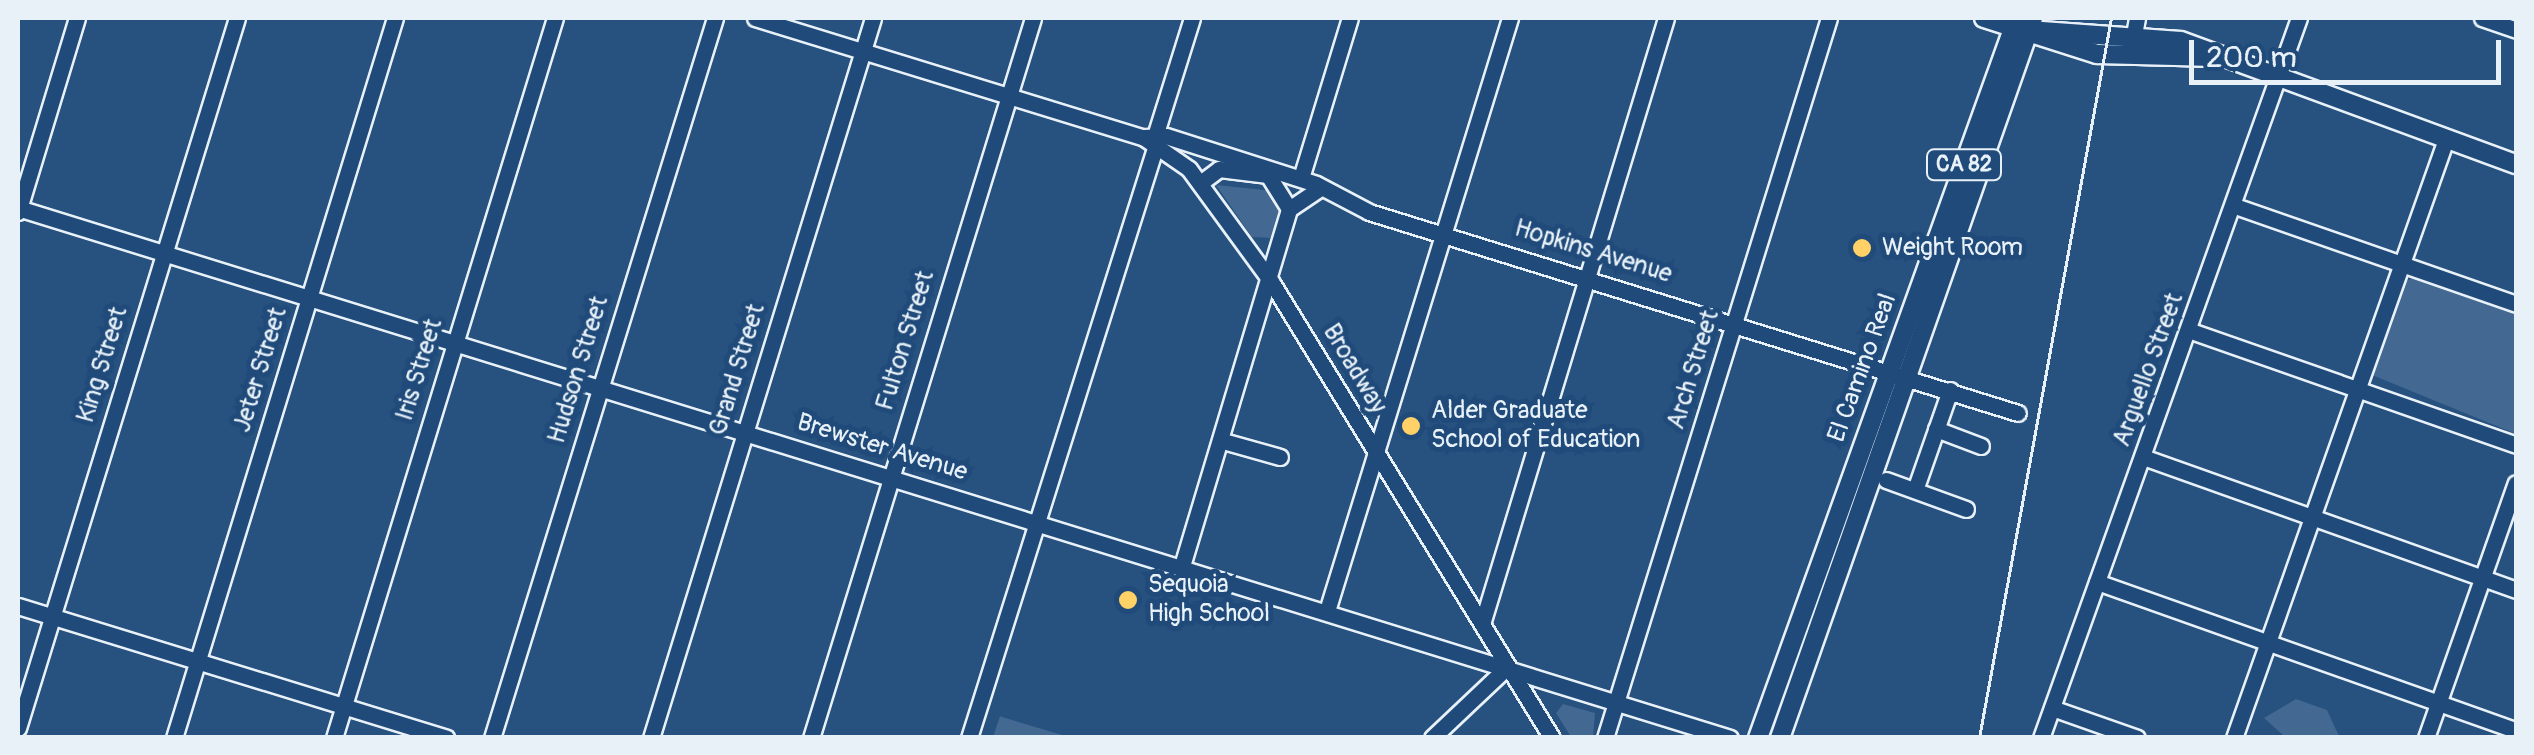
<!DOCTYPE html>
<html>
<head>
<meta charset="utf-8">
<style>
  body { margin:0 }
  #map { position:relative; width:2534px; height:755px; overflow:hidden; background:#27517f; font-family:Pangolin,sans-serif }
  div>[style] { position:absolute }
  .green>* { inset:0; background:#436891 }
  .roads { filter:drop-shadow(2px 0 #e8f1f8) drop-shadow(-2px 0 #e8f1f8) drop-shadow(0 2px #e8f1f8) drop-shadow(0 -2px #e8f1f8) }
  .minor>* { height:15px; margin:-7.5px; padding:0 7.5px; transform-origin:7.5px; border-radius:7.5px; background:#1f4a7a }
  .major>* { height:18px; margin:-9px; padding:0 9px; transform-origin:9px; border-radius:9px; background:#1f4a7a }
  .rail>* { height:2.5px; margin:-1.25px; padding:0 1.25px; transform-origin:1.25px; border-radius:1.25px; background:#e8f1f8 }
  .dots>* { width:28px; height:28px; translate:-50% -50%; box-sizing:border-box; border:5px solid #1f4a7a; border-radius:50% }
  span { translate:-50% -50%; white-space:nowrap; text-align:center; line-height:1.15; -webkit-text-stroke:10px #1f4a7a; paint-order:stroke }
  .shield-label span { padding:2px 8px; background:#1f4a7a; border:2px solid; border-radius:8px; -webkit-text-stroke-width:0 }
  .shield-label { font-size:22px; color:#e8f1f8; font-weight:700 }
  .poi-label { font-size:25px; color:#e8f1f8 }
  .left { translate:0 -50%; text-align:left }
  .street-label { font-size:25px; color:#e8f1f8 }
  .frame { position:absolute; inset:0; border:20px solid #e8f1f8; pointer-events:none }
  .scale { position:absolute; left:2189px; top:40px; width:312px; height:45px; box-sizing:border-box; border:5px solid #e8f1f8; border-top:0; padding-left:12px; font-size:30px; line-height:35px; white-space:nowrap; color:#e8f1f8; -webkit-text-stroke:8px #1f4a7a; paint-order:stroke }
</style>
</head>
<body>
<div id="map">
  <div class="green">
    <i style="clip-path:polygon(1216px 185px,1275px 191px,1283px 207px,1274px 238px,1252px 237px)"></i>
    <i style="clip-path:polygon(2416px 277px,2516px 314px,2516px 434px,2372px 375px,2405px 281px)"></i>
    <i style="clip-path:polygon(2296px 699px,2327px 710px,2339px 736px,2285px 737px,2264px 718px)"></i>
    <i style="clip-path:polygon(1563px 704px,1595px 713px,1593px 737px,1571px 737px,1556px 713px)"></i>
    <i style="clip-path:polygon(1000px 716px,1002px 717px,1069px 737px,993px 737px)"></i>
  </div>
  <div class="roads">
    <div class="minor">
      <i style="left:755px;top:18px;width:406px;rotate:17.1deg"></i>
      <i style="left:1143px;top:137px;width:56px;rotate:34.8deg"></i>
      <i style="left:1189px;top:169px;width:141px;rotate:53.9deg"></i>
      <i style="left:1272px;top:283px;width:534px;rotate:58.39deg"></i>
      <i style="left:2482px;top:18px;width:36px;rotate:19deg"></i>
      <i style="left:2134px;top:35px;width:17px;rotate:-80deg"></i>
      <i style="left:1156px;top:133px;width:121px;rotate:-72.6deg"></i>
      <i style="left:1143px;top:137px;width:23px;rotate:-2deg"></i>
      <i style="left:1166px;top:136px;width:157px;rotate:17.7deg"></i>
      <i style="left:1316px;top:184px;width:60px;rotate:27.8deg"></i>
      <i style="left:1369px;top:212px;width:679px;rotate:17.21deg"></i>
      <i style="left:1301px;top:178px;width:167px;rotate:-73deg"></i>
      <i style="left:1203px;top:181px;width:20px;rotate:-37deg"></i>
      <i style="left:1219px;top:169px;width:49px;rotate:7deg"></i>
      <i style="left:1268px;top:175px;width:40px;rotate:58deg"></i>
      <i style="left:2235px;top:206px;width:298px;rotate:19.2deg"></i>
      <i style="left:18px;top:208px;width:1792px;rotate:17.2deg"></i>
      <i style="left:18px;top:212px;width:203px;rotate:-73.1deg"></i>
      <i style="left:2191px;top:331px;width:344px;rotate:19.3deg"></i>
      <i style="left:1936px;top:429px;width:48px;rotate:20.7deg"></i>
      <i style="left:1223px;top:441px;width:59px;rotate:15.7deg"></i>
      <i style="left:2143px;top:457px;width:396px;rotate:19.6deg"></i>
      <i style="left:1886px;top:480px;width:85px;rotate:19.9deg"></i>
      <i style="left:1915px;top:490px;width:106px;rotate:-70.7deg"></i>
      <i style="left:1182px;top:566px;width:373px;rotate:-73.3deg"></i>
      <i style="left:1289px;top:209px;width:36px;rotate:-34deg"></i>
      <i style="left:2097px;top:582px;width:444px;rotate:19.5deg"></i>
      <i style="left:18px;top:606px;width:448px;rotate:17.1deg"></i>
      <i style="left:1327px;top:611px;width:621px;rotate:-72.85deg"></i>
      <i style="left:1482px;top:624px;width:633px;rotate:-73.11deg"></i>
      <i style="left:2052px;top:708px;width:90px;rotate:19.4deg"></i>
      <i style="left:18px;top:728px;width:743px;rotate:-72.86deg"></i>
      <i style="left:174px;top:738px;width:753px;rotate:-72.94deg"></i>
      <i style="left:334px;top:738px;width:753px;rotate:-72.94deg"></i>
      <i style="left:492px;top:738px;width:754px;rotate:-72.79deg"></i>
      <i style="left:651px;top:738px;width:753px;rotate:-72.86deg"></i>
      <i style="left:811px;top:738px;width:753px;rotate:-72.86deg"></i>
      <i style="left:969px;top:738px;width:619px;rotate:-72.5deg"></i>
      <i style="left:1432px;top:738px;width:103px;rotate:-43.4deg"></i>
      <i style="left:1605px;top:738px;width:754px;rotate:-72.72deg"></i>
      <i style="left:2041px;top:738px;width:765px;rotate:-70.29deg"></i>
      <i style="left:2234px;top:738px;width:635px;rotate:-70.51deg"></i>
      <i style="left:2426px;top:738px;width:270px;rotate:-70.6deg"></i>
    </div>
    <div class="major">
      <i style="left:1984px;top:18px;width:119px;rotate:17.7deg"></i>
      <i style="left:2097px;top:54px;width:117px;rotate:1.5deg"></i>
      <i style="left:2028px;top:30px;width:153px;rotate:4.1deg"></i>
      <i style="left:2181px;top:41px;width:357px;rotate:20.2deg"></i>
      <i style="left:1758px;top:738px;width:765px;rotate:-70.22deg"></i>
      <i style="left:1780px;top:738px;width:763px;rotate:-70.64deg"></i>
    </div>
  </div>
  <div class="rail">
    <i style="left:1979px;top:738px;width:732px;rotate:-79.61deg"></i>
  </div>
  <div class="dots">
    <i style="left:1862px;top:248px;background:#ffd166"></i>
    <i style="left:1411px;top:426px;background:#ffd166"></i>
    <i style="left:1128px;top:600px;background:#ffd166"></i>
  </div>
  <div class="shield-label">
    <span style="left:1964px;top:165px">CA 82</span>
  </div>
  <div class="poi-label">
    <span class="left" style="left:1882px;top:248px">Weight Room</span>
    <span class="left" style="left:1431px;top:426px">Alder Graduate<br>School of Education</span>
    <span class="left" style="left:1148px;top:600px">Sequoia<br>High School</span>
  </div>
  <div class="street-label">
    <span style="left:1593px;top:252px;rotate:17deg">Hopkins Avenue</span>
    <span style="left:906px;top:341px;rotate:-73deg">Fulton Street</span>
    <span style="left:103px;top:365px;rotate:-73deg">King Street</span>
    <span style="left:1863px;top:368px;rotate:-70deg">El Camino Real</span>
    <span style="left:1354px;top:369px;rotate:59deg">Broadway</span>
    <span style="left:261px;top:370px;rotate:-73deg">Jeter Street</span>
    <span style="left:420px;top:370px;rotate:-73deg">Iris Street</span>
    <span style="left:579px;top:370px;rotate:-73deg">Hudson Street</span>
    <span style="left:738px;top:370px;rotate:-73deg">Grand Street</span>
    <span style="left:1694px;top:370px;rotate:-73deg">Arch Street</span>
    <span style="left:2149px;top:370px;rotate:-70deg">Arguello Street</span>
    <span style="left:882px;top:448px;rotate:17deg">Brewster Avenue</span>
  </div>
  <div class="frame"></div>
  <div class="scale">200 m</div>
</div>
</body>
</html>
